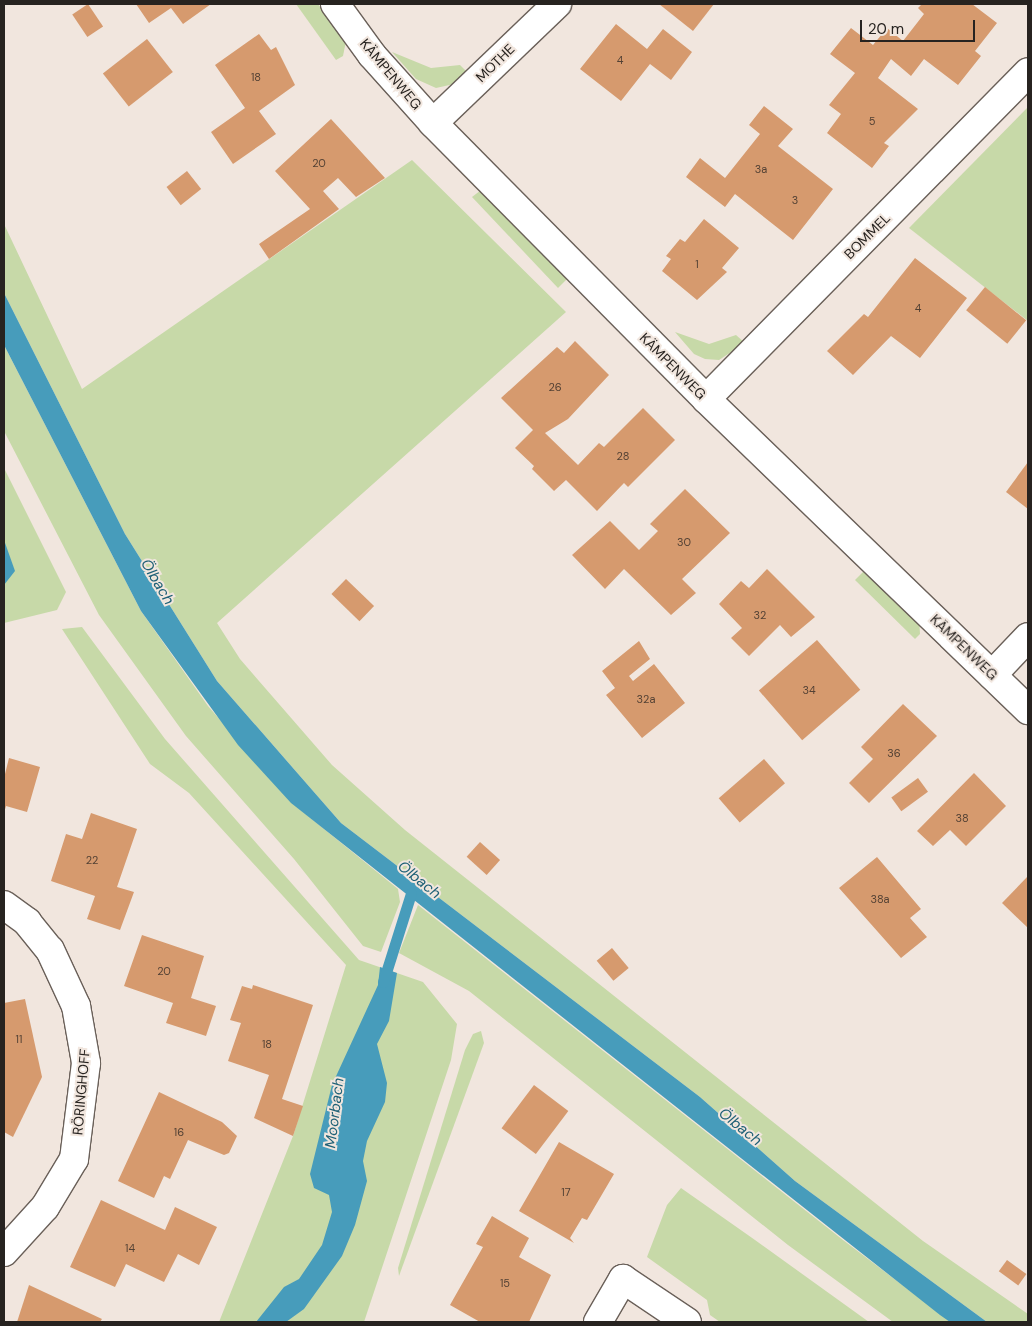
<!DOCTYPE html>
<html>
<head>
<meta charset="utf-8">
<style>
  body { margin:0 }
  #map { position:relative; width:1032px; height:1326px; overflow:hidden; background:#f1e6de; font-family:"DM Sans",sans-serif }
  div>[style] { position:absolute }
  .green>* { inset:0; background:#c7d9a8 }
  .water>* { inset:0; background:#479cbb }
  .stream>* { height:11px; margin:-5.5px; padding:0 5.5px; transform-origin:5.5px; border-radius:5.5px; background:#479cbb }
  .building>* { inset:0; background:#d69a6e; transform-origin:0 0 }
  .roads { filter:drop-shadow(1px 0 #6a6059) drop-shadow(-1px 0 #6a6059) drop-shadow(0 1px #6a6059) drop-shadow(0 -1px #6a6059) }
  .minor>* { height:28px; margin:-14px; padding:0 14px; transform-origin:14px; border-radius:14px; background:#fff }
  span { translate:-50% -50%; white-space:nowrap; text-align:center; line-height:1.15; -webkit-text-stroke:4px #f1e6de; paint-order:stroke }
  .number-label { font-size:11px; color:#534134 }
  .number-label span { -webkit-text-stroke-width:0 }
  .street-label { font-size:14px; color:#272320 }
  .water-label { font-size:15px; color:#1e6076; font-style:italic }
  .frame { position:absolute; inset:0; border:5px solid #272320; pointer-events:none }
  .scale { position:absolute; left:860px; top:20px; width:115px; height:22px; box-sizing:border-box; border:2px solid #272320; border-top:0; padding-left:6px; font-size:15px; line-height:18px; white-space:nowrap; color:#272320; -webkit-text-stroke:4px #f1e6de; paint-order:stroke }
</style>
</head>
<body>
<div id="map">
  <div class="green">
    <i style="clip-path:polygon(296px 4px,318px 4px,346px 41px,343px 56px,336px 60px)"></i>
    <i style="clip-path:polygon(392px 52px,431px 68px,460px 65px,468px 73px,454px 84px,436px 88px,416px 79px)"></i>
    <i style="clip-path:polygon(1028px 107px,1028px 321px,909px 228px)"></i>
    <i style="clip-path:polygon(412px 160px,566px 312px,217px 623px,240px 659px,332px 765px,405px 830px,923px 1241px,1028px 1314px,1028px 1322px,987px 1322px,795px 1181px,700px 1097px,341px 823px,217px 681px,125px 534px,4px 293px,4px 224px,82px 389px)"></i>
    <i style="clip-path:polygon(485px 187px,572px 274px,558px 288px,472px 197px)"></i>
    <i style="clip-path:polygon(675px 332px,709px 344px,736px 335px,745px 343px,719px 360px,705px 359px,694px 354px)"></i>
    <i style="clip-path:polygon(4px 345px,141px 611px,208px 706px,292px 803px,398px 889px,400px 902px,381px 952px,363px 946px,294px 859px,186px 736px,99px 615px,4px 431px)"></i>
    <i style="clip-path:polygon(4px 468px,66px 592px,57px 610px,4px 623px)"></i>
    <i style="clip-path:polygon(868px 567px,919px 619px,920px 634px,915px 639px,855px 580px)"></i>
    <i style="clip-path:polygon(82px 627px,165px 739px,359px 960px,423px 982px,457px 1024px,451px 1060px,364px 1322px,219px 1322px,293px 1136px,346px 965px,189px 793px,150px 764px,62px 629px)"></i>
    <i style="clip-path:polygon(418px 905px,843px 1240px,951px 1322px,893px 1322px,788px 1245px,469px 991px,399px 953px)"></i>
    <i style="clip-path:polygon(481px 1031px,484px 1043px,399px 1276px,398px 1268px,465px 1050px,473px 1034px)"></i>
    <i style="clip-path:polygon(681px 1188px,755px 1240px,869px 1322px,720px 1322px,710px 1315px,707px 1300px,647px 1257px,667px 1205px)"></i>
  </div>
  <div class="water">
    <i style="clip-path:polygon(4px 293px,125px 534px,217px 681px,341px 823px,700px 1097px,795px 1181px,987px 1322px,950px 1322px,940px 1315px,291px 803px,238px 745px,141px 611px,4px 345px)"></i>
    <i style="clip-path:polygon(4px 540px,15px 571px,4px 585px)"></i>
    <i style="clip-path:polygon(380px 967px,397px 973px,389px 1021px,377px 1044px,387px 1083px,385px 1102px,367px 1141px,363px 1161px,367px 1181px,355px 1225px,342px 1256px,304px 1309px,286px 1322px,256px 1322px,284px 1287px,299px 1279px,322px 1245px,332px 1212px,329px 1195px,314px 1188px,310px 1174px,332px 1085px,378px 985px)"></i>
  </div>
  <div class="stream">
    <i style="left:383px;top:982px;width:93px;rotate:-72.5deg"></i>
  </div>
  <div class="building">
    <i style="left:88px;top:4px;width:27px;height:19px;rotate:56deg"></i>
    <i style="clip-path:polygon(136px 4px,211px 4px,183px 24px,171px 8px,149px 23px)"></i>
    <i style="clip-path:polygon(659px 4px,714px 4px,693px 31px)"></i>
    <i style="clip-path:polygon(922px 4px,972px 4px,997px 23px,975px 51px,981px 56px,958px 85px,924px 59px,911px 76px,891px 59px,878px 78px,918px 109px,884px 143px,889px 146px,872px 168px,827px 133px,841px 114px,829px 105px,855px 73px,830px 54px,851px 28px,873px 45px,887px 28px,903px 41px,924px 14px,918px 8px)"></i>
    <i style="clip-path:polygon(616px 24px,647px 49px,663px 29px,692px 52px,671px 80px,650px 64px,621px 101px,580px 69px)"></i>
    <i style="clip-path:polygon(259px 34px,271px 50px,276px 47px,295px 85px,259px 111px,276px 134px,233px 164px,211px 132px,245px 108px,215px 65px)"></i>
    <i style="left:147px;top:39px;width:42px;height:56px;rotate:52deg"></i>
    <i style="clip-path:polygon(764px 106px,793px 129px,778px 146px,833px 189px,793px 240px,735px 194px,725px 207px,686px 177px,700px 158px,725px 178px,760px 134px,749px 125px)"></i>
    <i style="clip-path:polygon(331px 119px,385px 178px,356px 197px,338px 178px,323px 191px,339px 209px,269px 259px,259px 244px,310px 209px,275px 171px)"></i>
    <i style="left:187px;top:171px;width:23px;height:26px;rotate:52deg"></i>
    <i style="clip-path:polygon(704px 219px,739px 248px,722px 268px,727px 272px,697px 300px,662px 271px,671px 259px,666px 256px,680px 239px,685px 242px)"></i>
    <i style="clip-path:polygon(915px 258px,967px 298px,920px 358px,891px 336px,853px 375px,827px 351px,864px 314px,868px 317px)"></i>
    <i style="left:985px;top:287px;width:53px;height:30px;rotate:39deg"></i>
    <i style="clip-path:polygon(575px 341px,609px 375px,568px 419px,545px 433px,578px 465px,599px 443px,604px 447px,643px 408px,675px 440px,628px 487px,624px 483px,597px 511px,566px 480px,554px 491px,532px 469px,534px 466px,515px 448px,533px 430px,501px 398px,557px 347px,564px 353px)"></i>
    <i style="clip-path:polygon(1028px 462px,1028px 509px,1006px 492px)"></i>
    <i style="clip-path:polygon(685px 489px,730px 533px,682px 579px,696px 593px,671px 615px,624px 569px,605px 589px,572px 555px,610px 521px,639px 550px,658px 531px,650px 524px)"></i>
    <i style="clip-path:polygon(767px 569px,815px 617px,791px 637px,780px 625px,749px 656px,731px 638px,742px 628px,719px 604px,741px 581px,749px 588px)"></i>
    <i style="left:346px;top:579px;width:39px;height:21px;rotate:44deg"></i>
    <i style="left:817px;top:640px;width:66px;height:77px;rotate:49deg"></i>
    <i style="clip-path:polygon(639px 641px,650px 659px,629px 676px,633px 681px,654px 664px,685px 703px,642px 738px,606px 695px,615px 688px,602px 671px)"></i>
    <i style="clip-path:polygon(903px 704px,937px 736px,869px 803px,849px 783px,873px 759px,861px 747px)"></i>
    <i style="clip-path:polygon(9px 758px,40px 767px,27px 812px,6px 806px,4px 813px,4px 778px)"></i>
    <i style="left:764px;top:759px;width:32px;height:60px;rotate:49deg"></i>
    <i style="clip-path:polygon(974px 773px,1006px 806px,966px 846px,950px 830px,933px 846px,917px 831px)"></i>
    <i style="left:918px;top:778px;width:17px;height:33px;rotate:54deg"></i>
    <i style="clip-path:polygon(91px 813px,137px 829px,117px 887px,134px 892px,120px 930px,87px 919px,95px 896px,51px 881px,66px 834px,82px 839px)"></i>
    <i style="left:480px;top:842px;width:27px;height:20px;rotate:42deg"></i>
    <i style="clip-path:polygon(877px 857px,921px 909px,910px 918px,927px 937px,901px 958px,839px 888px)"></i>
    <i style="clip-path:polygon(1028px 876px,1028px 928px,1002px 903px)"></i>
    <i style="clip-path:polygon(142px 935px,204px 956px,191px 998px,216px 1006px,206px 1036px,166px 1023px,173px 1003px,124px 986px)"></i>
    <i style="left:612px;top:948px;width:26px;height:20px;rotate:50deg"></i>
    <i style="clip-path:polygon(253px 985px,313px 1005px,282px 1099px,303px 1106px,293px 1136px,254px 1118px,269px 1075px,228px 1061px,241px 1023px,230px 1020px,242px 986px,252px 989px)"></i>
    <i style="clip-path:polygon(25px 999px,42px 1077px,13px 1137px,4px 1132px,4px 1003px)"></i>
    <i style="left:534px;top:1085px;width:43px;height:54px;rotate:37deg"></i>
    <i style="clip-path:polygon(159px 1092px,222px 1122px,237px 1136px,229px 1153px,224px 1155px,188px 1140px,170px 1179px,164px 1176px,154px 1198px,118px 1181px)"></i>
    <i style="clip-path:polygon(559px 1142px,614px 1174px,587px 1220px,582px 1218px,570px 1238px,574px 1243px,519px 1211px)"></i>
    <i style="clip-path:polygon(101px 1200px,165px 1230px,175px 1207px,217px 1227px,199px 1265px,178px 1254px,164px 1282px,126px 1264px,115px 1287px,70px 1267px)"></i>
    <i style="clip-path:polygon(492px 1216px,529px 1238px,519px 1257px,551px 1275px,529px 1322px,480px 1322px,450px 1305px,483px 1247px,476px 1244px)"></i>
    <i style="left:1007px;top:1260px;width:24px;height:14px;rotate:36deg"></i>
    <i style="clip-path:polygon(29px 1285px,102px 1319px,100px 1322px,17px 1322px)"></i>
  </div>
  <div class="roads">
    <div class="minor">
      <i style="left:335px;top:4px;width:63px;rotate:54deg"></i>
      <i style="left:372px;top:55px;width:91px;rotate:48.1deg"></i>
      <i style="left:433px;top:123px;width:388px;rotate:45.3deg"></i>
      <i style="left:706px;top:399px;width:448px;rotate:44deg"></i>
      <i style="left:433px;top:123px;width:172px;rotate:-43.8deg"></i>
      <i style="left:706px;top:399px;width:459px;rotate:-45.4deg"></i>
      <i style="left:992px;top:675px;width:52px;rotate:-46.5deg"></i>
      <i style="left:4px;top:905px;width:29px;rotate:36deg"></i>
      <i style="left:27px;top:922px;width:36px;rotate:51deg"></i>
      <i style="left:50px;top:950px;width:62px;rotate:65.1deg"></i>
      <i style="left:76px;top:1006px;width:58px;rotate:80deg"></i>
      <i style="left:86px;top:1063px;width:97px;rotate:97.1deg"></i>
      <i style="left:74px;top:1159px;width:56px;rotate:121.1deg"></i>
      <i style="left:45px;top:1207px;width:61px;rotate:132.3deg"></i>
      <i style="left:598px;top:1322px;width:50px;rotate:-59.8deg"></i>
      <i style="left:623px;top:1279px;width:77px;rotate:33.9deg"></i>
    </div>
  </div>
  <div class="number-label">
    <span style="left:620px;top:60px">4</span>
    <span style="left:256px;top:77px">18</span>
    <span style="left:872px;top:121px">5</span>
    <span style="left:319px;top:163px">20</span>
    <span style="left:761px;top:169px">3a</span>
    <span style="left:795px;top:200px">3</span>
    <span style="left:697px;top:264px">1</span>
    <span style="left:918px;top:308px">4</span>
    <span style="left:555px;top:387px">26</span>
    <span style="left:623px;top:456px">28</span>
    <span style="left:684px;top:542px">30</span>
    <span style="left:760px;top:615px">32</span>
    <span style="left:809px;top:690px">34</span>
    <span style="left:646px;top:699px">32a</span>
    <span style="left:894px;top:753px">36</span>
    <span style="left:962px;top:818px">38</span>
    <span style="left:92px;top:860px">22</span>
    <span style="left:880px;top:899px">38a</span>
    <span style="left:164px;top:971px">20</span>
    <span style="left:19px;top:1039px">11</span>
    <span style="left:267px;top:1044px">18</span>
    <span style="left:179px;top:1132px">16</span>
    <span style="left:566px;top:1192px">17</span>
    <span style="left:130px;top:1248px">14</span>
    <span style="left:505px;top:1283px">15</span>
  </div>
  <div class="street-label">
    <span style="left:495px;top:63px;rotate:-44deg">MOTHE</span>
    <span style="left:391px;top:74px;rotate:50deg">KÄMPENWEG</span>
    <span style="left:867px;top:236px;rotate:-45deg">BOMMEL</span>
    <span style="left:673px;top:366px;rotate:45deg">KÄMPENWEG</span>
    <span style="left:964px;top:647px;rotate:44deg">KÄMPENWEG</span>
    <span style="left:81px;top:1092px;rotate:-85deg">RÖRINGHOFF</span>
  </div>
  <div class="water-label">
    <span style="left:157px;top:582px;rotate:59deg">Ölbach</span>
    <span style="left:419px;top:880px;rotate:39deg">Ölbach</span>
    <span style="left:335px;top:1113px;rotate:-83deg">Moorbach</span>
    <span style="left:740px;top:1127px;rotate:39deg">Ölbach</span>
  </div>
  <div class="frame"></div>
  <div class="scale">20 m</div>
</div>
</body>
</html>
